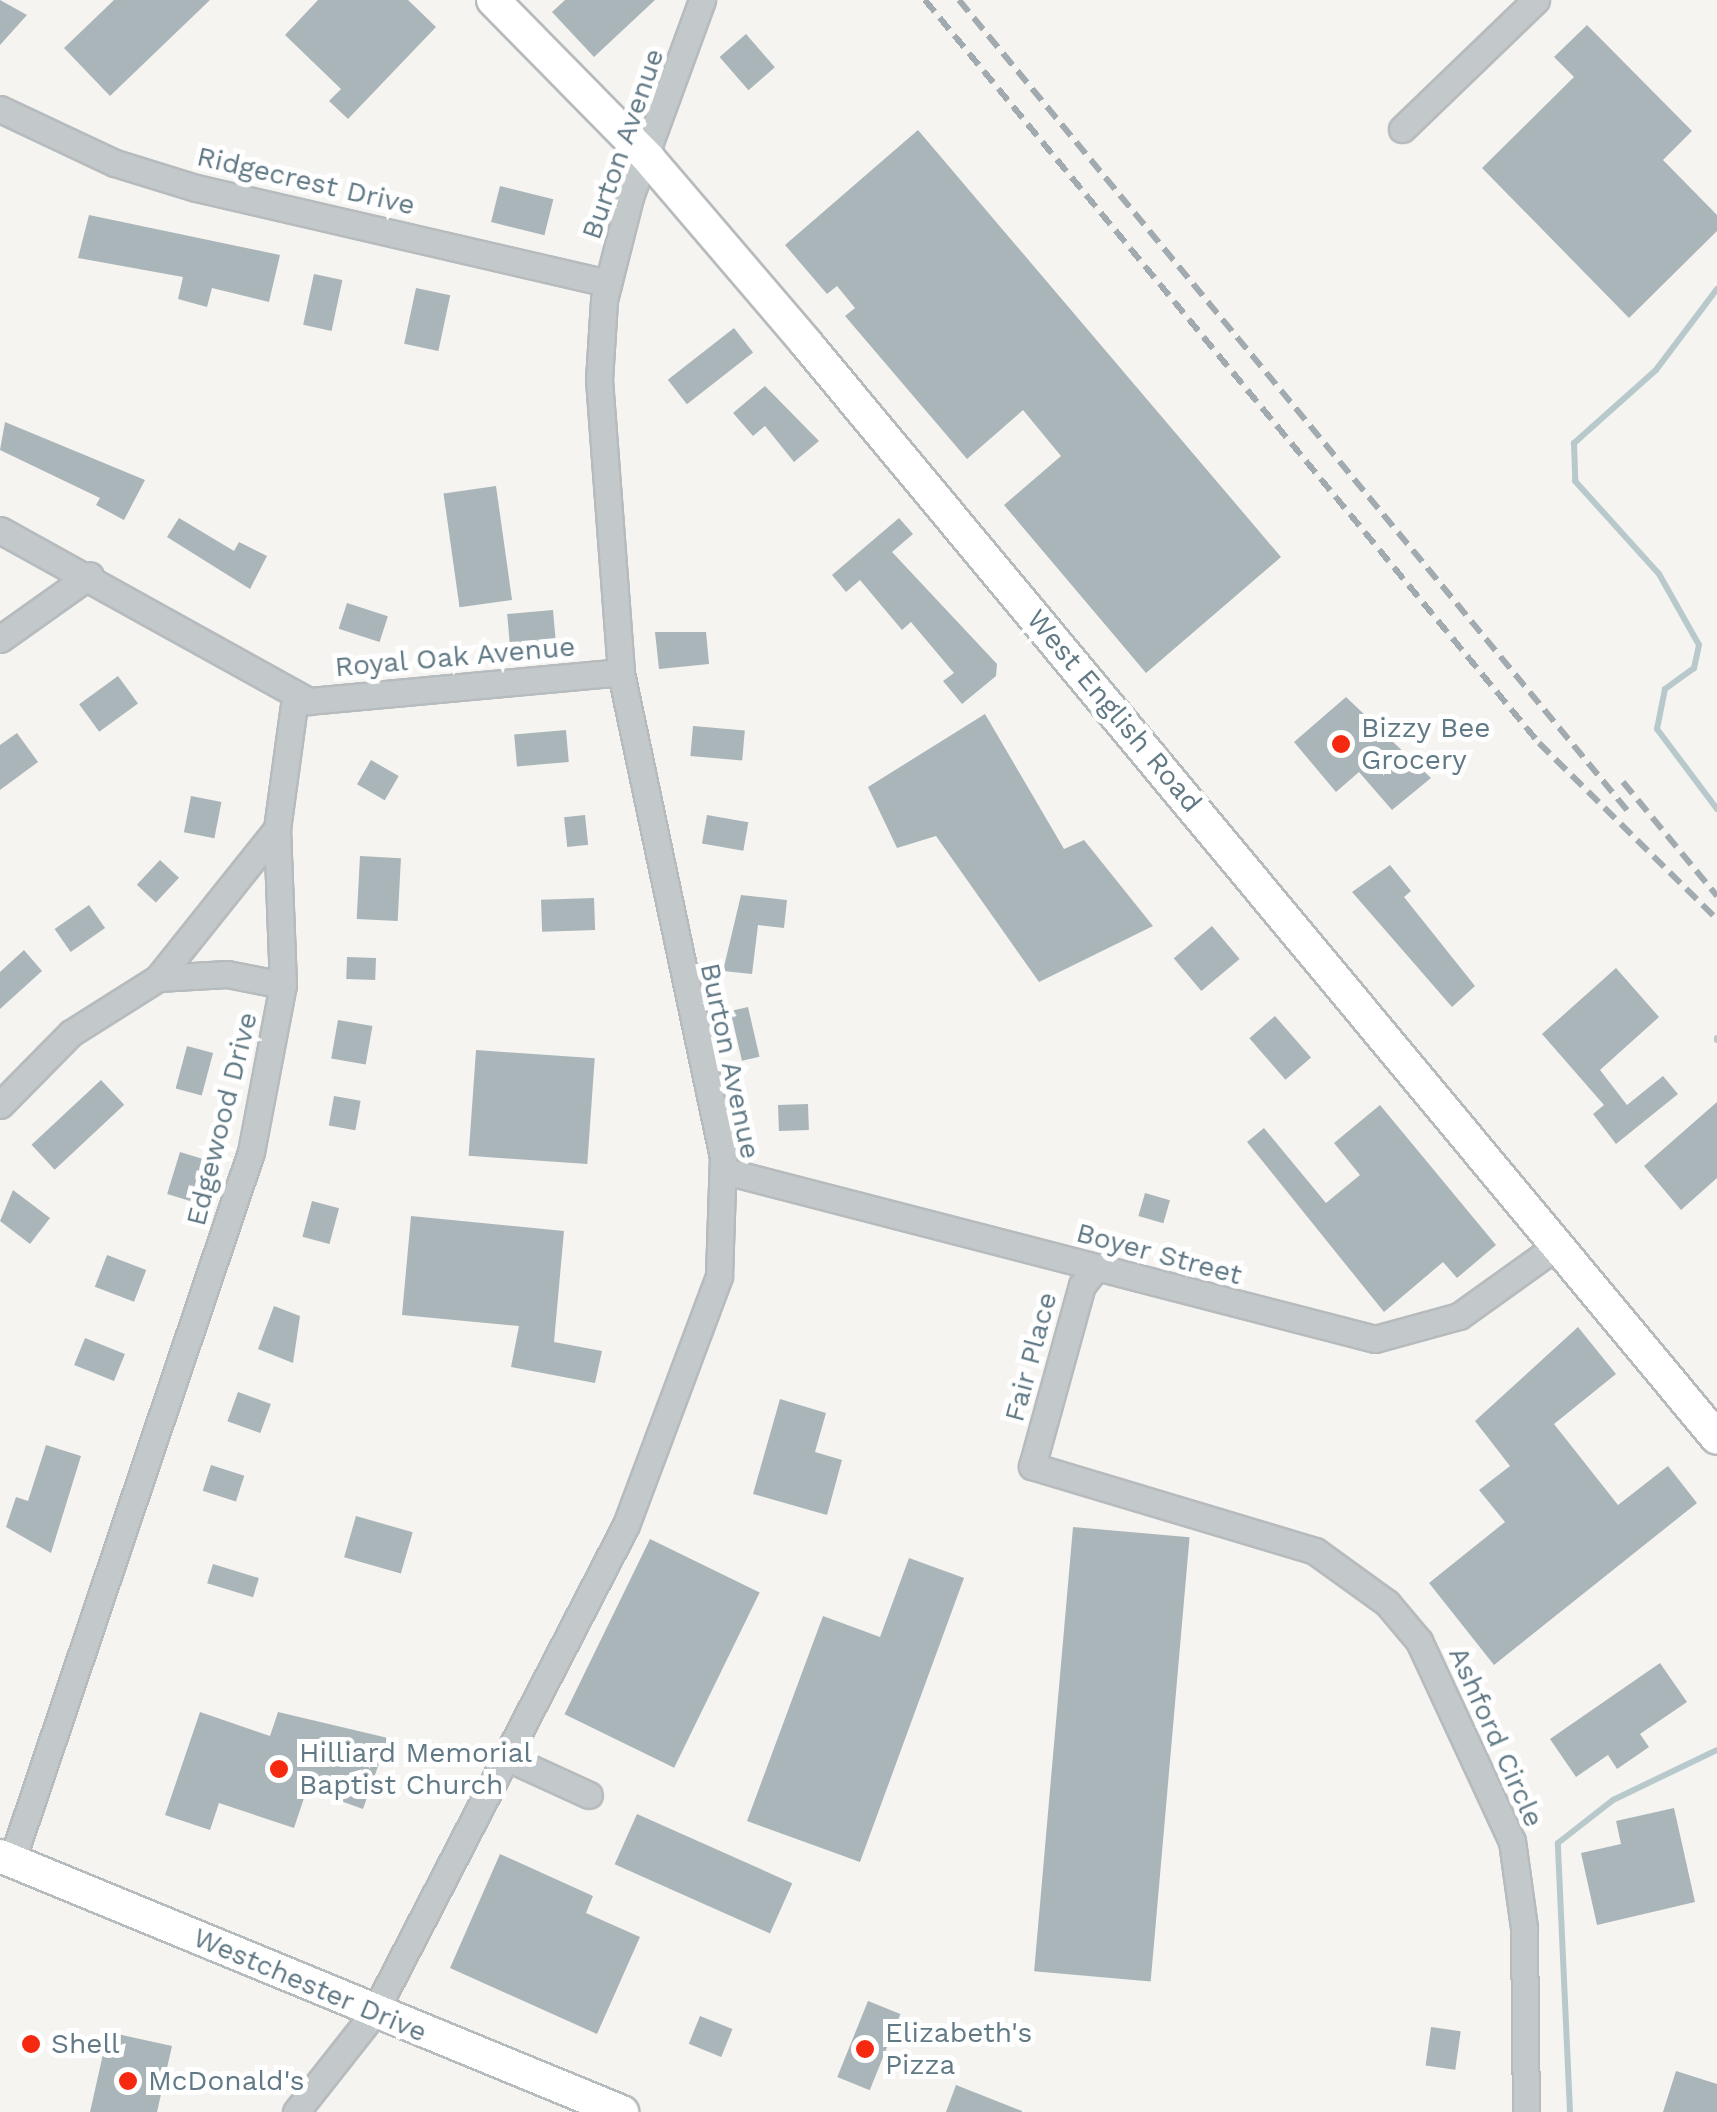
<!DOCTYPE html>
<html>
<head>
<meta charset="utf-8">
<style>
  body { margin:0 }
  #map { position:relative; width:1717px; height:2112px; overflow:hidden; background:#f5f4f0; font-family:"Work Sans",sans-serif }
  div>[style] { position:absolute }
  .stream>* { height:6px; margin:-3px; padding:0 3px; transform-origin:3px; border-radius:3px; background:#b8c9cb }
  .building>* { inset:0; background:#aab5b9; transform-origin:0 0 }
  .roads { filter:drop-shadow(2px 0 #b6bbbe) drop-shadow(-2px 0 #b6bbbe) drop-shadow(0 2px #b6bbbe) drop-shadow(0 -2px #b6bbbe) }
  .minor>* { height:25px; margin:-12.5px; padding:0 12.5px; transform-origin:12.5px; border-radius:12.5px; background:#c3c8cb }
  .major>* { height:32px; margin:-16px; padding:0 16px; transform-origin:16px; border-radius:16px; background:#fff }
  .rail>* { height:6px; margin-top:-3px; transform-origin:0; background:repeating-linear-gradient(90deg,#a1aaae 0 15px,transparent 0 23px) }
  .dots>* { width:28px; height:28px; translate:-50% -50%; box-sizing:border-box; border:5px solid #fff; border-radius:50% }
  span { translate:-50% -50%; white-space:nowrap; text-align:center; line-height:1.15; -webkit-text-stroke:10px #fff; paint-order:stroke }
  .street-label { font-size:28px; color:#607985 }
  .poi-label { font-size:28px; color:#607985 }
  .left { translate:0 -50%; text-align:left }
</style>
</head>
<body>
<div id="map">
  <div class="stream">
    <i style="left:1717px;top:289px;width:101px;rotate:127deg"></i>
    <i style="left:1656px;top:370px;width:110px;rotate:138.3deg"></i>
    <i style="left:1574px;top:443px;width:38px;rotate:88deg"></i>
    <i style="left:1575px;top:481px;width:125px;rotate:47.9deg"></i>
    <i style="left:1659px;top:574px;width:81px;rotate:60.6deg"></i>
    <i style="left:1699px;top:645px;width:24px;rotate:102deg"></i>
    <i style="left:1694px;top:668px;width:36px;rotate:144deg"></i>
    <i style="left:1665px;top:689px;width:41px;rotate:101.3deg"></i>
    <i style="left:1657px;top:729px;width:100px;rotate:53.1deg"></i>
    <i style="left:1717px;top:1038px;width:2px;rotate:90deg"></i>
    <i style="left:1570px;top:2112px;width:269px;rotate:-92.6deg"></i>
    <i style="left:1558px;top:1843px;width:70px;rotate:-38deg"></i>
    <i style="left:1613px;top:1800px;width:115px;rotate:-25.7deg"></i>
  </div>
  <div class="building">
    <i style="clip-path:polygon(0 0,27px 15px,0 45px)"></i>
    <i style="clip-path:polygon(114px 0,210px 0,110px 96px,64px 48px)"></i>
    <i style="clip-path:polygon(318px 0,408px 0,436px 27px,348px 119px,329px 101px,341px 89px,285px 35px)"></i>
    <i style="clip-path:polygon(565px 0,655px 0,594px 57px,552px 12px)"></i>
    <i style="clip-path:polygon(1587px 25px,1692px 131px,1663px 160px,1717px 215px,1717px 231px,1629px 318px,1482px 168px,1574px 77px,1554px 57px)"></i>
    <i style="left:746px;top:34px;width:44px;height:35px;rotate:49deg"></i>
    <i style="clip-path:polygon(918px 130px,1281px 557px,1146px 673px,1004px 505px,1061px 456px,1023px 410px,967px 459px,845px 316px,855px 308px,837px 286px,827px 294px,785px 245px)"></i>
    <i style="left:500px;top:186px;width:55px;height:37px;rotate:14deg"></i>
    <i style="clip-path:polygon(89px 215px,280px 255px,269px 302px,212px 288px,207px 307px,178px 299px,183px 277px,78px 258px)"></i>
    <i style="left:314px;top:274px;width:29px;height:52px;rotate:12deg"></i>
    <i style="left:416px;top:288px;width:35px;height:57px;rotate:12deg"></i>
    <i style="left:734px;top:328px;width:31px;height:84px;rotate:52deg"></i>
    <i style="clip-path:polygon(765px 386px,819px 441px,794px 462px,765px 426px,753px 436px,733px 413px)"></i>
    <i style="clip-path:polygon(5px 422px,145px 480px,124px 520px,96px 505px,100px 498px,0 450px)"></i>
    <i style="left:496px;top:486px;width:115px;height:53px;rotate:82deg"></i>
    <i style="clip-path:polygon(179px 518px,234px 551px,239px 542px,267px 556px,250px 589px,167px 537px)"></i>
    <i style="clip-path:polygon(899px 518px,913px 534px,892px 552px,997px 664px,996px 676px,962px 704px,943px 681px,954px 673px,911px 622px,902px 630px,860px 580px,846px 592px,832px 575px)"></i>
    <i style="left:347px;top:603px;width:43px;height:27px;rotate:18deg"></i>
    <i style="left:553px;top:610px;width:32px;height:46px;rotate:85deg"></i>
    <i style="clip-path:polygon(655px 632px,706px 632px,709px 664px,659px 669px)"></i>
    <i style="left:118px;top:676px;width:34px;height:48px;rotate:54deg"></i>
    <i style="clip-path:polygon(1346px 697px,1431px 778px,1392px 810px,1359px 772px,1336px 792px,1294px 742px)"></i>
    <i style="clip-path:polygon(985px 714px,1064px 849px,1084px 840px,1153px 926px,1039px 982px,936px 836px,897px 848px,868px 787px)"></i>
    <i style="left:693px;top:726px;width:52px;height:30px;rotate:5deg"></i>
    <i style="left:566px;top:730px;width:32px;height:52px;rotate:85deg"></i>
    <i style="clip-path:polygon(17px 733px,38px 762px,0 790px,0 745px)"></i>
    <i style="left:371px;top:760px;width:32px;height:28px;rotate:30deg"></i>
    <i style="left:191px;top:796px;width:31px;height:37px;rotate:11deg"></i>
    <i style="left:585px;top:815px;width:30px;height:21px;rotate:84deg"></i>
    <i style="left:707px;top:815px;width:42px;height:29px;rotate:10deg"></i>
    <i style="left:360px;top:856px;width:41px;height:63px;rotate:3deg"></i>
    <i style="left:160px;top:860px;width:26px;height:34px;rotate:43deg"></i>
    <i style="clip-path:polygon(1390px 865px,1411px 891px,1404px 897px,1475px 986px,1452px 1007px,1352px 892px)"></i>
    <i style="clip-path:polygon(741px 895px,787px 900px,784px 928px,758px 925px,752px 974px,723px 971px)"></i>
    <i style="left:594px;top:898px;width:32px;height:53px;rotate:88deg"></i>
    <i style="left:89px;top:905px;width:28px;height:42px;rotate:55deg"></i>
    <i style="left:1212px;top:926px;width:43px;height:50px;rotate:50deg"></i>
    <i style="clip-path:polygon(24px 950px,42px 971px,0 1009px,0 972px)"></i>
    <i style="left:347px;top:957px;width:29px;height:22px;rotate:2deg"></i>
    <i style="clip-path:polygon(1616px 968px,1659px 1017px,1600px 1070px,1627px 1105px,1663px 1076px,1678px 1094px,1616px 1144px,1593px 1114px,1604px 1105px,1542px 1034px)"></i>
    <i style="left:748px;top:1007px;width:51px;height:18px;rotate:77deg"></i>
    <i style="left:1275px;top:1016px;width:55px;height:34px;rotate:49deg"></i>
    <i style="left:338px;top:1020px;width:35px;height:39px;rotate:10deg"></i>
    <i style="left:187px;top:1046px;width:27px;height:44px;rotate:15deg"></i>
    <i style="left:476px;top:1050px;width:119px;height:106px;rotate:4deg"></i>
    <i style="left:101px;top:1080px;width:34px;height:95px;rotate:47deg"></i>
    <i style="left:334px;top:1096px;width:27px;height:30px;rotate:10deg"></i>
    <i style="clip-path:polygon(1717px 1102px,1717px 1178px,1681px 1210px,1644px 1166px)"></i>
    <i style="left:808px;top:1104px;width:26px;height:30px;rotate:88deg"></i>
    <i style="clip-path:polygon(1380px 1105px,1496px 1245px,1457px 1278px,1443px 1262px,1384px 1312px,1247px 1142px,1264px 1128px,1326px 1203px,1360px 1175px,1334px 1143px)"></i>
    <i style="left:180px;top:1152px;width:24px;height:44px;rotate:17deg"></i>
    <i style="clip-path:polygon(13px 1190px,50px 1218px,30px 1244px,0 1221px)"></i>
    <i style="left:1145px;top:1193px;width:26px;height:24px;rotate:16deg"></i>
    <i style="left:312px;top:1201px;width:28px;height:37px;rotate:15deg"></i>
    <i style="clip-path:polygon(411px 1216px,564px 1231px,554px 1342px,602px 1351px,595px 1383px,511px 1367px,519px 1326px,402px 1315px)"></i>
    <i style="left:107px;top:1255px;width:42px;height:34px;rotate:21deg"></i>
    <i style="clip-path:polygon(274px 1306px,300px 1316px,293px 1363px,258px 1349px)"></i>
    <i style="clip-path:polygon(1578px 1327px,1616px 1374px,1554px 1424px,1618px 1505px,1668px 1466px,1697px 1503px,1494px 1665px,1429px 1583px,1505px 1522px,1479px 1490px,1510px 1466px,1475px 1421px)"></i>
    <i style="left:85px;top:1338px;width:43px;height:29px;rotate:22deg"></i>
    <i style="left:238px;top:1392px;width:35px;height:31px;rotate:20deg"></i>
    <i style="clip-path:polygon(780px 1399px,826px 1413px,815px 1452px,842px 1460px,827px 1515px,753px 1494px)"></i>
    <i style="clip-path:polygon(46px 1445px,81px 1456px,51px 1553px,6px 1527px,16px 1497px,28px 1501px)"></i>
    <i style="left:211px;top:1465px;width:35px;height:27px;rotate:18deg"></i>
    <i style="left:356px;top:1516px;width:59px;height:43px;rotate:16deg"></i>
    <i style="left:1073px;top:1527px;width:117px;height:446px;rotate:5deg"></i>
    <i style="left:650px;top:1539px;width:122px;height:195px;rotate:26deg"></i>
    <i style="clip-path:polygon(909px 1558px,964px 1578px,860px 1862px,747px 1821px,823px 1616px,880px 1637px)"></i>
    <i style="left:213px;top:1564px;width:48px;height:20px;rotate:17deg"></i>
    <i style="clip-path:polygon(1660px 1663px,1687px 1702px,1640px 1734px,1649px 1747px,1617px 1769px,1608px 1755px,1576px 1777px,1550px 1739px)"></i>
    <i style="clip-path:polygon(200px 1712px,270px 1736px,278px 1712px,388px 1738px,363px 1809px,307px 1789px,294px 1828px,219px 1803px,210px 1830px,165px 1815px)"></i>
    <i style="clip-path:polygon(1674px 1808px,1695px 1902px,1597px 1925px,1581px 1853px,1621px 1844px,1616px 1821px)"></i>
    <i style="left:637px;top:1814px;width:170px;height:55px;rotate:24deg"></i>
    <i style="clip-path:polygon(500px 1854px,593px 1896px,586px 1913px,640px 1937px,597px 2034px,450px 1968px)"></i>
    <i style="left:868px;top:2001px;width:35px;height:82px;rotate:22deg"></i>
    <i style="left:700px;top:2016px;width:35px;height:30px;rotate:22deg"></i>
    <i style="left:1431px;top:2027px;width:30px;height:39px;rotate:8deg"></i>
    <i style="clip-path:polygon(108px 2032px,172px 2046px,157px 2112px,90px 2112px)"></i>
    <i style="clip-path:polygon(1676px 2071px,1717px 2084px,1717px 2112px,1663px 2112px)"></i>
    <i style="clip-path:polygon(956px 2085px,1022px 2111px,1022px 2112px,946px 2112px)"></i>
  </div>
  <div class="roads">
    <div class="minor">
      <i style="left:0;top:109px;width:127px;rotate:25.2deg"></i>
      <i style="left:115px;top:163px;width:85px;rotate:17.2deg"></i>
      <i style="left:196px;top:188px;width:423px;rotate:13deg"></i>
      <i style="left:1402px;top:129px;width:186px;rotate:-43.9deg"></i>
      <i style="left:0;top:530px;width:353px;rotate:29deg"></i>
      <i style="left:309px;top:701px;width:313px;rotate:-5.3deg"></i>
      <i style="left:0;top:639px;width:110px;rotate:-35.4deg"></i>
      <i style="left:158px;top:978px;width:191px;rotate:-51.4deg"></i>
      <i style="left:0;top:1105px;width:101px;rotate:-45.4deg"></i>
      <i style="left:71px;top:1033px;width:103px;rotate:-32.3deg"></i>
      <i style="left:158px;top:978px;width:69px;rotate:-3.3deg"></i>
      <i style="left:227px;top:974px;width:57px;rotate:11.1deg"></i>
      <i style="left:725px;top:1171px;width:671px;rotate:14.49deg"></i>
      <i style="left:1375px;top:1339px;width:87px;rotate:-15.3deg"></i>
      <i style="left:1459px;top:1316px;width:122px;rotate:-35.6deg"></i>
      <i style="left:1096px;top:1268px;width:22px;rotate:129deg"></i>
      <i style="left:1082px;top:1285px;width:188px;rotate:105.4deg"></i>
      <i style="left:1032px;top:1466px;width:295px;rotate:16.7deg"></i>
      <i style="left:1315px;top:1551px;width:89px;rotate:35.8deg"></i>
      <i style="left:1387px;top:1603px;width:50px;rotate:49.9deg"></i>
      <i style="left:1419px;top:1641px;width:221px;rotate:65.1deg"></i>
      <i style="left:1512px;top:1841px;width:88px;rotate:82.1deg"></i>
      <i style="left:1524px;top:1928px;width:184px;rotate:89.4deg"></i>
      <i style="left:506px;top:1757px;width:91px;rotate:24.6deg"></i>
      <i style="left:12px;top:1860px;width:747px;rotate:-71.35deg"></i>
      <i style="left:251px;top:1152px;width:170px;rotate:-79.2deg"></i>
      <i style="left:283px;top:985px;width:156px;rotate:-92.2deg"></i>
      <i style="left:277px;top:829px;width:133px;rotate:-82.2deg"></i>
      <i style="left:296px;top:2112px;width:126px;rotate:-51.8deg"></i>
      <i style="left:374px;top:2013px;width:549px;rotate:-62.69deg"></i>
      <i style="left:626px;top:1525px;width:266px;rotate:-69.5deg"></i>
      <i style="left:719px;top:1276px;width:119px;rotate:-88.1deg"></i>
      <i style="left:723px;top:1157px;width:496px;rotate:-101.9deg"></i>
      <i style="left:621px;top:672px;width:293px;rotate:-94.3deg"></i>
      <i style="left:599px;top:380px;width:80px;rotate:-86.4deg"></i>
      <i style="left:604px;top:300px;width:106px;rotate:-75.8deg"></i>
      <i style="left:630px;top:197px;width:210px;rotate:-69.9deg"></i>
    </div>
    <div class="major">
      <i style="left:493px;top:0;width:223px;rotate:45.5deg"></i>
      <i style="left:649px;top:159px;width:242px;rotate:49.5deg"></i>
      <i style="left:806px;top:343px;width:1424px;rotate:50.24deg"></i>
      <i style="left:0;top:1856px;width:673px;rotate:22.37deg"></i>
    </div>
  </div>
  <div class="rail">
    <i style="left:925px;top:0;width:964px;rotate:50.43deg"></i>
    <i style="left:1539px;top:743px;width:250px;rotate:44.7deg"></i>
    <i style="left:959px;top:0;width:1050px;rotate:50.49deg"></i>
    <i style="left:1623px;top:782px;width:148px;rotate:50.5deg"></i>
  </div>
  <div class="dots">
    <i style="left:1341px;top:744px;background:#f52810"></i>
    <i style="left:279px;top:1769px;background:#f52810"></i>
    <i style="left:31px;top:2044px;background:#f52810"></i>
    <i style="left:865px;top:2049px;background:#f52810"></i>
    <i style="left:128px;top:2081px;background:#f52810"></i>
  </div>
  <div class="street-label">
    <span style="left:623px;top:144px;rotate:-71deg">Burton Avenue</span>
    <span style="left:306px;top:181px;rotate:13deg">Ridgecrest Drive</span>
    <span style="left:455px;top:657px;rotate:-5deg">Royal Oak Avenue</span>
    <span style="left:1114px;top:711px;rotate:50deg">West English Road</span>
    <span style="left:730px;top:1061px;rotate:78deg">Burton Avenue</span>
    <span style="left:222px;top:1119px;rotate:-76deg">Edgewood Drive</span>
    <span style="left:1159px;top:1254px;rotate:15deg">Boyer Street</span>
    <span style="left:1031px;top:1357px;rotate:-75deg">Fair Place</span>
    <span style="left:1496px;top:1737px;rotate:66deg">Ashford Circle</span>
    <span style="left:310px;top:1985px;rotate:23deg">Westchester Drive</span>
  </div>
  <div class="poi-label">
    <span class="left" style="left:1361px;top:744px">Bizzy Bee<br>Grocery</span>
    <span class="left" style="left:299px;top:1769px">Hilliard Memorial<br>Baptist Church</span>
    <span class="left" style="left:885px;top:2049px">Elizabeth's<br>Pizza</span>
    <span class="left" style="left:51px;top:2044px">Shell</span>
    <span class="left" style="left:148px;top:2081px">McDonald's</span>
  </div>
</div>
</body>
</html>
